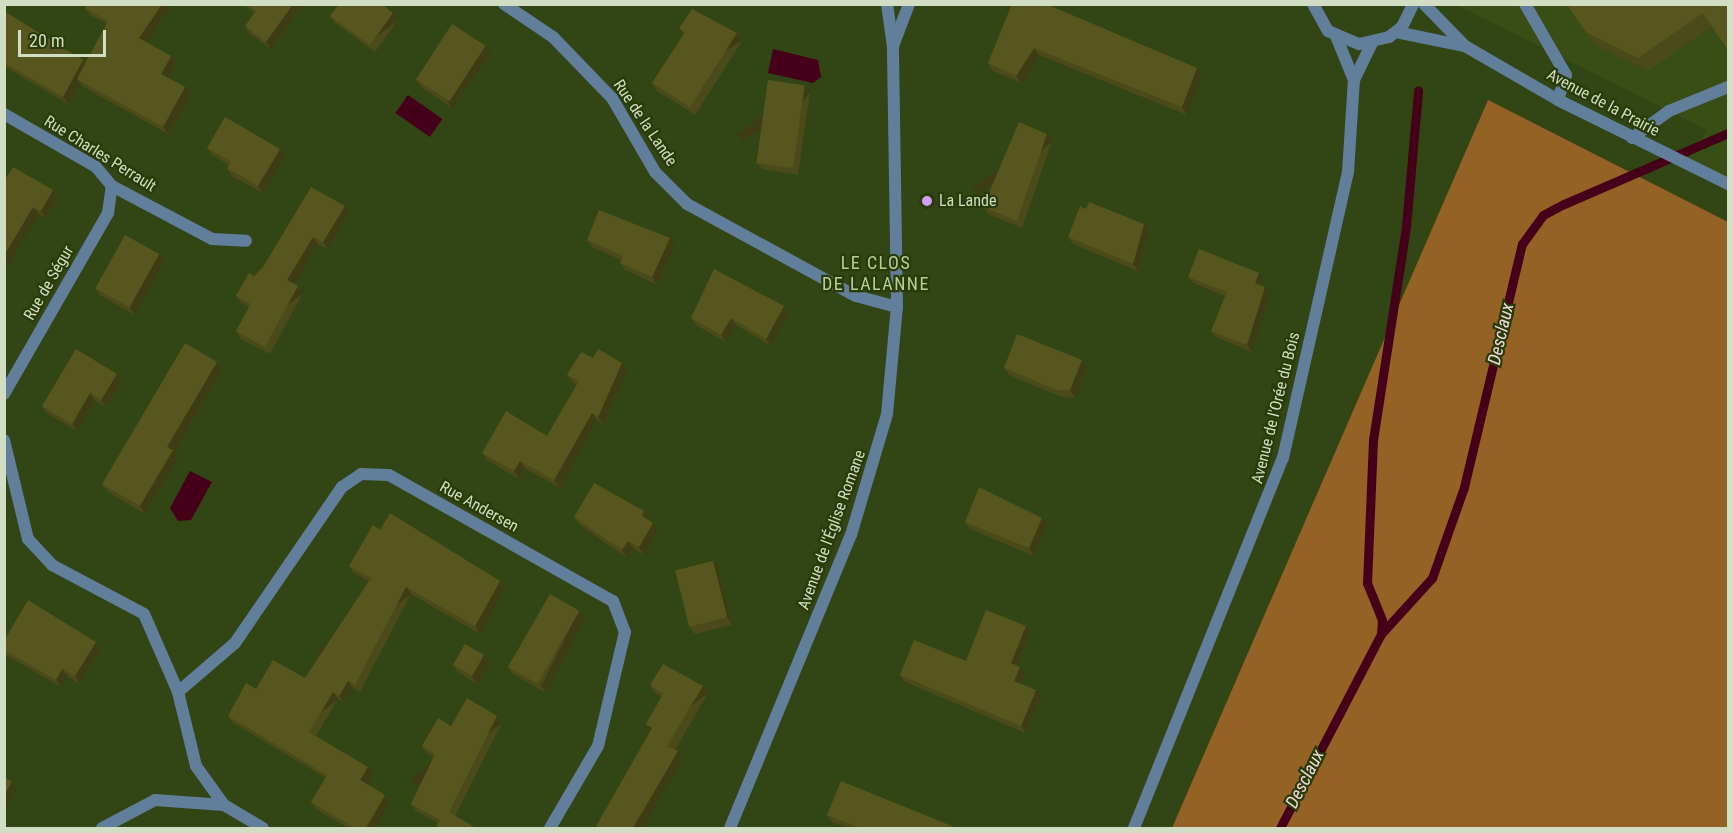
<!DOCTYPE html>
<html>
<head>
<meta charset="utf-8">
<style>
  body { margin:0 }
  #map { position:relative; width:1733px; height:833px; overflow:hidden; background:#324515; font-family:"Roboto Condensed",sans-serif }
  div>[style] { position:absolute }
  .built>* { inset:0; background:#384e14 }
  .forest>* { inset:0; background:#946224 }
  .water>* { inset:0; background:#450119; transform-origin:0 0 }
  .stream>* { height:9px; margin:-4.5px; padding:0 4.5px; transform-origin:4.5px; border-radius:4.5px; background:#450119 }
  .service>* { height:12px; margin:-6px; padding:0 6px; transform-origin:6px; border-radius:6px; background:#617f9b }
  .minor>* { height:12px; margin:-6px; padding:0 6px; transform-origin:6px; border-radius:6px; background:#617f9b }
  .tertiary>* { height:12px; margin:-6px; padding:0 6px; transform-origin:6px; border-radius:6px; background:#617f9b }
  .wall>* { inset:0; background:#4b4a1a }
  .shaded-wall>* { inset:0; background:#3d3c15; transform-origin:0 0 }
  .building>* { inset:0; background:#57561e; transform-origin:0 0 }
  .dots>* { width:16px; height:16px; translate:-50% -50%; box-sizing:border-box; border:3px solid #283b08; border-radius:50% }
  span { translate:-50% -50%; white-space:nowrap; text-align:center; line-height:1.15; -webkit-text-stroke:4.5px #283b08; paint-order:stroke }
  .street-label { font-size:16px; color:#d1dec3 }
  .poi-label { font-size:16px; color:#d1dec3 }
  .left { translate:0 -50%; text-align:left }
  .neighbourhood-label { font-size:18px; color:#b6cf99; letter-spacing:1.5px }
  .water-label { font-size:18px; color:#f5dade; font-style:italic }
  .frame { position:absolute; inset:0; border:6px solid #d1dec3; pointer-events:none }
  .scale { position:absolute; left:18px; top:30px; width:88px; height:27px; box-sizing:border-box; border:3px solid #d1dec3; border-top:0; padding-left:8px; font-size:18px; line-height:21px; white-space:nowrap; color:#d1dec3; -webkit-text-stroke:4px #283b08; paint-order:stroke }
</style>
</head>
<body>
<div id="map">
  <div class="built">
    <i style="clip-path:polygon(1456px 5px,1728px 5px,1728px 184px,1684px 164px,1707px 130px)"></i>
  </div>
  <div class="forest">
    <i style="clip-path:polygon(1488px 100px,1728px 222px,1728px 828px,1172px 828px)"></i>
  </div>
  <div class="water">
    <i style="clip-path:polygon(773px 49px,818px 60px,821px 77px,813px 83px,768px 73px)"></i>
    <i style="left:408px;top:95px;width:42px;height:22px;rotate:35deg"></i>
    <i style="clip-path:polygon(190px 471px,212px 482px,191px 520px,178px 521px,170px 508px)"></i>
  </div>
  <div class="stream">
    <i style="left:1381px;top:634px;width:14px;rotate:-86deg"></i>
    <i style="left:1382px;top:620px;width:40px;rotate:-112deg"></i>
    <i style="left:1367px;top:583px;width:143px;rotate:-87.6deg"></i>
    <i style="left:1373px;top:440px;width:217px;rotate:-81.2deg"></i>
    <i style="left:1406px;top:226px;width:136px;rotate:-84.9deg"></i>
    <i style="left:1280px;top:828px;width:219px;rotate:-62.5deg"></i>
    <i style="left:1381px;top:634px;width:76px;rotate:-47.7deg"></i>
    <i style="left:1432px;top:578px;width:96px;rotate:-70.6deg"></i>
    <i style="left:1464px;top:487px;width:250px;rotate:-76.6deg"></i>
    <i style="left:1522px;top:244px;width:36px;rotate:-54deg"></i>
    <i style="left:1543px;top:215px;width:24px;rotate:-28deg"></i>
    <i style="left:1564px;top:204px;width:179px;rotate:-23.4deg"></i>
  </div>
  <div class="service">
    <i style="left:1525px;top:4px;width:82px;rotate:60deg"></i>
    <i style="left:1566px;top:75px;width:26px;rotate:108deg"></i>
    <i style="left:1632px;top:138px;width:46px;rotate:-36.1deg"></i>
    <i style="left:1669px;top:111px;width:64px;rotate:-22.1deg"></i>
  </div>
  <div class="minor">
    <i style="left:504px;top:4px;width:59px;rotate:34deg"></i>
    <i style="left:553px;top:37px;width:85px;rotate:46deg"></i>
    <i style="left:612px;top:98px;width:86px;rotate:59.8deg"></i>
    <i style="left:655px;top:172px;width:45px;rotate:45deg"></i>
    <i style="left:687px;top:204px;width:192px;rotate:28.6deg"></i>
    <i style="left:856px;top:296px;width:42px;rotate:15deg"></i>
    <i style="left:1336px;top:36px;width:48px;rotate:67.8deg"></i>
    <i style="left:4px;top:114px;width:106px;rotate:29.9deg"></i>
    <i style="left:96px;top:167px;width:25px;rotate:50deg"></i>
    <i style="left:112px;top:186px;width:113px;rotate:27.9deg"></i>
    <i style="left:212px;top:239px;width:34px;rotate:3deg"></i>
    <i style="left:4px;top:394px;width:209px;rotate:-60.1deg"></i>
    <i style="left:108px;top:213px;width:27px;rotate:-82deg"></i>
    <i style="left:4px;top:440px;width:102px;rotate:76.4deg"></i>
    <i style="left:28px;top:539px;width:35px;rotate:47deg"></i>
    <i style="left:52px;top:565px;width:104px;rotate:28deg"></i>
    <i style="left:144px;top:614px;width:85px;rotate:66.4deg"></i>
    <i style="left:178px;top:692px;width:76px;rotate:76.3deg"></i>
    <i style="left:196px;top:766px;width:48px;rotate:54.3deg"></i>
    <i style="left:224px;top:805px;width:45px;rotate:30.5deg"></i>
    <i style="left:178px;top:692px;width:75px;rotate:-40.7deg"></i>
    <i style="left:235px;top:643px;width:189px;rotate:-55.6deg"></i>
    <i style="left:342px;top:487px;width:23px;rotate:-34deg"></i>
    <i style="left:361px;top:474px;width:28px;rotate:2deg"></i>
    <i style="left:389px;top:475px;width:257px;rotate:29.4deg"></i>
    <i style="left:613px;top:601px;width:33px;rotate:69deg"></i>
    <i style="left:625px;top:632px;width:117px;rotate:103.3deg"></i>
    <i style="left:598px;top:746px;width:95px;rotate:120.3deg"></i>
    <i style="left:102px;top:828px;width:60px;rotate:-27.8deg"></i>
    <i style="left:155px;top:800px;width:69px;rotate:4.1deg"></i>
    <i style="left:1134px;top:828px;width:399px;rotate:-68.1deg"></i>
    <i style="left:1283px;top:458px;width:293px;rotate:-77.2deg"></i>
    <i style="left:1348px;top:172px;width:92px;rotate:-86.3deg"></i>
    <i style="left:1354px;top:80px;width:41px;rotate:-64.1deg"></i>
  </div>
  <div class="tertiary">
    <i style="left:1313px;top:4px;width:31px;rotate:61deg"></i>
    <i style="left:1328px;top:31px;width:34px;rotate:23deg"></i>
    <i style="left:1359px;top:44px;width:31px;rotate:-13deg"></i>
    <i style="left:1389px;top:37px;width:16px;rotate:-38deg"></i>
    <i style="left:1402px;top:27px;width:25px;rotate:-64deg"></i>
    <i style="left:1424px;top:4px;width:59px;rotate:45.7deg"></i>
    <i style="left:1465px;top:46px;width:108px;rotate:30.1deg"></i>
    <i style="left:1558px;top:100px;width:190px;rotate:26.3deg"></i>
    <i style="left:1396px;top:32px;width:69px;rotate:11.6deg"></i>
    <i style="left:893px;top:46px;width:45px;rotate:-69.1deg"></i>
    <i style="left:730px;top:828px;width:317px;rotate:-67.6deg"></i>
    <i style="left:851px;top:535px;width:126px;rotate:-73.4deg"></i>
    <i style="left:887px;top:414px;width:107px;rotate:-84.7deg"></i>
    <i style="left:897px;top:307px;width:260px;rotate:-90.9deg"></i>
    <i style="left:893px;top:47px;width:43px;rotate:-97.9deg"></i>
  </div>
  <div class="wall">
    <i style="clip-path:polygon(172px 4px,146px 42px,171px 56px,176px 63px,168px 78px,185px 87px,191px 94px,168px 134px,82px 86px,80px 83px,68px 104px,7px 68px,4px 65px,4px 11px,85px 63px,107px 24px,90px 15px,85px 8px)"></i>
    <i style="clip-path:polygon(243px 4px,303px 4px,271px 49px,249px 33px,245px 26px,254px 13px)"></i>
    <i style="clip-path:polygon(1012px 4px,1202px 75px,1187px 115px,1039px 55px,1022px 83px,993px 71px,988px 63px)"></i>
    <i style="clip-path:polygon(1566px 4px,1728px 4px,1712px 26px,1648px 71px,1595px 45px)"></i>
    <i style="clip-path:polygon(330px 16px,398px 20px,375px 52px,335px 23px)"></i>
    <i style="clip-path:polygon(679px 28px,737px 33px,742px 41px,695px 115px,657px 91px,652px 83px,684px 35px)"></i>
    <i style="clip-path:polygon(491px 53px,452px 108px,420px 86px,415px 79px)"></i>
    <i style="clip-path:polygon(810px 92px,798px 175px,762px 169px,757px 163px)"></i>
    <i style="clip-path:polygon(1052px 141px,1022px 228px,988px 214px,983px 207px)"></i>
    <i style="clip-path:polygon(207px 148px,285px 156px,263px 193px,232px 176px,227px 168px,229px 165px,212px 155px)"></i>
    <i style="clip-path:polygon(4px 181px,53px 190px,58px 198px,46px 218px,39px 214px)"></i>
    <i style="clip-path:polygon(1086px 209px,1144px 224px,1149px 231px,1138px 271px,1073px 244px,1068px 237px)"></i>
    <i style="clip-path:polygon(350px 213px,328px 249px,318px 244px,294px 284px,298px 286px,303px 293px,270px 354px,241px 339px,236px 331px,249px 307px,241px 303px,236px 296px,254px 276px)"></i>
    <i style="clip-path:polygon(587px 240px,675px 245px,657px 285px,625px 270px,620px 263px,621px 260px,592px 247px)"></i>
    <i style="clip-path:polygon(159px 254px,164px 262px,135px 315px,100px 295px,95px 288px)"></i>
    <i style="clip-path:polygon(1188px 277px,1263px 279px,1261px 286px,1270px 294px,1252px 352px,1216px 337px,1211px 331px,1225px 296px,1193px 283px)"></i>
    <i style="clip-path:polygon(784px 306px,789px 313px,771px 346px,736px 325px,726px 342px,697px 326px,691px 318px)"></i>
    <i style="clip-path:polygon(593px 358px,627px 370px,604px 425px,597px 420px,560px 488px,525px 468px,519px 479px,487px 460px,482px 453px,547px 436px,577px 385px,572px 382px,567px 375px)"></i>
    <i style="clip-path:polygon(1087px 367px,1075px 398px,1062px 397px,1009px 375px,1004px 368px)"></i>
    <i style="clip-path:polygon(222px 369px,174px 452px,178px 458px,145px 514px,108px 492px,102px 484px)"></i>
    <i style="clip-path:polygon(117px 374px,122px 381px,106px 407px,95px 400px,77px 431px,47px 413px,42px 406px)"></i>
    <i style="clip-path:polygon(644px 511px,649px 519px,649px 520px,653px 523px,658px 530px,644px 555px,633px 548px,627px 558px,579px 524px,574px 517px)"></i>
    <i style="clip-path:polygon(965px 522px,1047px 525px,1034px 556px,970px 529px)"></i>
    <i style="clip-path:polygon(380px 530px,505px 588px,480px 634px,411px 594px,360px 692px,353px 688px,344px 703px,338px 699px,316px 736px,373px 775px,367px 784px,385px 795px,390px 802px,375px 828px,348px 828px,316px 809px,311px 802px,326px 778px,233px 723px,228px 716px,256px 689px,305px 678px,369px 581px,354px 573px,349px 566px)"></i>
    <i style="clip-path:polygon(718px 568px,732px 625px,695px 634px,689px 627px)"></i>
    <i style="clip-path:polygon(584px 619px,546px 693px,513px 674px,508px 667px)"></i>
    <i style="clip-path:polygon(1030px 633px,1018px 666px,1025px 674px,1021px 684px,1041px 697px,1026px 733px,905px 682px,900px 675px,966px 661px)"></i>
    <i style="clip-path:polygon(4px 641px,96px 642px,101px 649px,80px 684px,67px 676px,61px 687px,6px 655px,4px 653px)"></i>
    <i style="clip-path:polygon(490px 662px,477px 684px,457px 671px,452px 664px)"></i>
    <i style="clip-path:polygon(650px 685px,708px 693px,675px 750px,683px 759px,650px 730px,646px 724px,662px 697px,655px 693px)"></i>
    <i style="clip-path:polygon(502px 723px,455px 816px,438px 823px,416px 811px,411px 804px,434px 757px,427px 753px,422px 746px,451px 726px)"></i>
    <i style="clip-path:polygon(827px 815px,957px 828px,848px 828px,832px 822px)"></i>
  </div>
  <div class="shaded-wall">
    <i style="clip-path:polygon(162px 4px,172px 4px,144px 45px,139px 38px)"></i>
    <i style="clip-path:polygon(293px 4px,303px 4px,271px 49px,266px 42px)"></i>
    <i style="left:393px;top:13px;width:9px;height:39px;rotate:54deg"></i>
    <i style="left:737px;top:33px;width:9px;height:88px;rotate:58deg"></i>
    <i style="clip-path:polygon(486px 46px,491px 53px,452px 108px,447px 100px)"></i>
    <i style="clip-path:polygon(1034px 48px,1039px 55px,1022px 83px,1016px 76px)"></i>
    <i style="clip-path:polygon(171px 56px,176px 63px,166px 82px,161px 74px)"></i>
    <i style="clip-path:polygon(83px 60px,88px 68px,77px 79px,80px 83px,68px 104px,63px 97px)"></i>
    <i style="clip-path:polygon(1197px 68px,1202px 75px,1187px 115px,1182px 107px)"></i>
    <i style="left:805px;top:85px;width:9px;height:84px;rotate:54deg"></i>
    <i style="clip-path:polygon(185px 87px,191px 94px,168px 134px,163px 127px)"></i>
    <i style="left:1047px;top:134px;width:9px;height:92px;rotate:54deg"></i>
    <i style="clip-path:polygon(280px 149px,285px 156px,263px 193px,258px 186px)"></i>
    <i style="clip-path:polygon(53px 190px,58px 198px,46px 218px,41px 211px)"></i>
    <i style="clip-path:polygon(345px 206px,350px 213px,328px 249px,323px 242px)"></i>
    <i style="clip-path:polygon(33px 207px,39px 214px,4px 272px,4px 256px)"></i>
    <i style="clip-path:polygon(1144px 224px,1149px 231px,1138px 271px,1133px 264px)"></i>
    <i style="clip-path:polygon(313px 237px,318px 244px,292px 288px,287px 280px)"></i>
    <i style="clip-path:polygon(670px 238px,675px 245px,657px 285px,652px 277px)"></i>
    <i style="clip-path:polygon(159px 254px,164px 262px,135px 315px,130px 307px)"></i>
    <i style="clip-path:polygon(1259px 273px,1263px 279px,1260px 290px,1255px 283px)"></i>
    <i style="left:298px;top:286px;width:9px;height:69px;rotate:54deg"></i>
    <i style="clip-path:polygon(1265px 287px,1270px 294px,1252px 352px,1247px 345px)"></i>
    <i style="clip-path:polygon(784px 306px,789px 313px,771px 346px,766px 339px)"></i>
    <i style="clip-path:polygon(731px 318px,736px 325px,726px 342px,721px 335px)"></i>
    <i style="clip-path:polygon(1082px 360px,1087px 367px,1075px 398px,1070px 390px)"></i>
    <i style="clip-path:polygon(217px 362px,222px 369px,174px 452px,178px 458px,145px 514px,140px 506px,167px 447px)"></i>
    <i style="clip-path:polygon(622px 363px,627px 370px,604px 425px,598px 417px)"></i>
    <i style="clip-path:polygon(117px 374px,122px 381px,106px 407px,101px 400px)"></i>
    <i style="clip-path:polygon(90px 393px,95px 400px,77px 431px,72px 424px)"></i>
    <i style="clip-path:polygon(592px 413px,597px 420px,560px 488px,554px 480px)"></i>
    <i style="clip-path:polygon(520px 461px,525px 468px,519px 479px,514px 471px)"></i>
    <i style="clip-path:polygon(644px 511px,649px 519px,647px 523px,642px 516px)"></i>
    <i style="clip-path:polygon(1042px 518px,1047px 525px,1034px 556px,1029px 548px)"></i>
    <i style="clip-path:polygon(653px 523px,658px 530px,644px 555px,639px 547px)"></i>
    <i style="clip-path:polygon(628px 541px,633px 548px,627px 558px,622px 550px)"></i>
    <i style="clip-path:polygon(713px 561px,718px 568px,732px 625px,727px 617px)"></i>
    <i style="clip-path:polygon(500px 581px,505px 588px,480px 634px,475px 626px)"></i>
    <i style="left:406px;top:587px;width:9px;height:110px;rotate:54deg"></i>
    <i style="clip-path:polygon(579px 611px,584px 619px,546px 693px,541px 686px)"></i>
    <i style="clip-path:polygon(1026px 626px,1030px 633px,1016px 670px,1011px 663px)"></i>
    <i style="clip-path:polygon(96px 642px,101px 649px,80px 684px,75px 676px)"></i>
    <i style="clip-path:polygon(484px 655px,490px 662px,477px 684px,472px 676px)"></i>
    <i style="clip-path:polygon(1020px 667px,1025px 674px,1019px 688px,1014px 681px)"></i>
    <i style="clip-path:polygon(62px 669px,67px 676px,61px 687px,56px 680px)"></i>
    <i style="clip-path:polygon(348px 681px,353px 688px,344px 703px,339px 696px)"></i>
    <i style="left:703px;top:686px;width:9px;height:70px;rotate:54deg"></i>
    <i style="clip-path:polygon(1036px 690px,1041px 697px,1026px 733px,1021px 726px)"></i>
    <i style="left:333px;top:692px;width:9px;height:47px;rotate:54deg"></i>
    <i style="left:497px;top:716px;width:9px;height:107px;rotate:54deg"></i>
    <i style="clip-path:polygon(678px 751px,683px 759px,642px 828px,633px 828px)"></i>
    <i style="clip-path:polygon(368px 767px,373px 775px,365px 788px,360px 780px)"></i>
    <i style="clip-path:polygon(12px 782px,17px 789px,4px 811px,4px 795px)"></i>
    <i style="clip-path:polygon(385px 795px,390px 802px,375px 828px,366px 828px)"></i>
  </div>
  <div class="building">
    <i style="clip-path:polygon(88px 4px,162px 4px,139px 38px,171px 56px,161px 74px,185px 87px,163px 127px,77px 79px,108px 21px,85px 8px)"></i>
    <i style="clip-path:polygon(247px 4px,293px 4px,266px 42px,245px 26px,256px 11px)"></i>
    <i style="clip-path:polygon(339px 4px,382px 4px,393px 13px,370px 45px,330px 16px)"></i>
    <i style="clip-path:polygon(1012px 4px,1046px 4px,1197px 68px,1182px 107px,1034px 48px,1016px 76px,988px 63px)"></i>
    <i style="clip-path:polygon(1567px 4px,1728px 4px,1728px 50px,1703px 13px,1638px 58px,1586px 32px)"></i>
    <i style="clip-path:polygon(692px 9px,737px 33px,690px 107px,652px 83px,685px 32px,679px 28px)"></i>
    <i style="clip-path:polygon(4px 11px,83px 60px,63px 97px,4px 63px,4px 57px,6px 53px,4px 52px)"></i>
    <i style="left:452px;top:24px;width:40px;height:66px;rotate:33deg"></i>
    <i style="left:768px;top:80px;width:37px;height:84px;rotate:8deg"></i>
    <i style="clip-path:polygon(225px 117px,280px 149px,258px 186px,227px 168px,231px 162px,207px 148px)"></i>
    <i style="clip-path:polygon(1019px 122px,1047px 134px,1017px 221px,983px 207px)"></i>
    <i style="clip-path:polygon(13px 167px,53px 190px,41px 211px,33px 207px,4px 256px,4px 181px)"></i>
    <i style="clip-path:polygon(311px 187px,345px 206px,323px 242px,313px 237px,287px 280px,298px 286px,265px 347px,236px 331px,251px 304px,236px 296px,249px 273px,254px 276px,263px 267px)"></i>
    <i style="clip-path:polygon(1089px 202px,1144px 224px,1133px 264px,1068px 237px,1080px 206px,1086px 209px)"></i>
    <i style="clip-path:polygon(599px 210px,670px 238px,652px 277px,620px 263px,623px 256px,587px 240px)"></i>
    <i style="left:125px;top:235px;width:39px;height:61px;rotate:29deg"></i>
    <i style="clip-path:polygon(1199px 249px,1259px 273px,1255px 283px,1265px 287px,1247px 345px,1211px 331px,1227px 292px,1188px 277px)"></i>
    <i style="clip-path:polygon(714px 269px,784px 306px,766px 339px,731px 318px,721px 335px,691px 318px)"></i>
    <i style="clip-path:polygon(1017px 334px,1082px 360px,1070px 390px,1057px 390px,1004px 368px)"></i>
    <i style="clip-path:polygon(185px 343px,217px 362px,167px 447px,173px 450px,140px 506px,102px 484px)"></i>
    <i style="clip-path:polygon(76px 349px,117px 374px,101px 400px,90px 393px,72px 424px,42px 406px)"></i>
    <i style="clip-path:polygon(598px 349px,622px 363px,598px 417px,592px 413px,554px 480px,520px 461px,514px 471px,482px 453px,506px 411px,547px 436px,579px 381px,567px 375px,581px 352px,593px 358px)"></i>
    <i style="clip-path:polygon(594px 483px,644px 511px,642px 516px,653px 523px,639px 547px,628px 541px,622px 550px,574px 517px)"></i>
    <i style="clip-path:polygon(979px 487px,1042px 518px,1029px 548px,965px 522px)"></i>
    <i style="clip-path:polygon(390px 513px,500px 581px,475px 626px,406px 587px,355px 685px,348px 681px,339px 696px,333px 692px,309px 732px,368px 767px,360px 780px,385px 795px,366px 828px,355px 828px,311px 802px,327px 775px,228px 716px,246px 683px,256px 689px,273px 660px,305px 678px,371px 578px,349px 566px,373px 525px,380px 530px)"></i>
    <i style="left:713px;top:561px;width:58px;height:39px;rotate:76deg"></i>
    <i style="left:550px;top:594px;width:34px;height:84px;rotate:30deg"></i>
    <i style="clip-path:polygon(28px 600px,96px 642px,75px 676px,62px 669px,56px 680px,4px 650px,4px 641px)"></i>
    <i style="clip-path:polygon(986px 610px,1026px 626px,1011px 663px,1020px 667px,1014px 681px,1036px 690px,1021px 726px,900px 675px,914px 640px,966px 661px)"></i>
    <i style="left:465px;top:644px;width:22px;height:24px;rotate:30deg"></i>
    <i style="clip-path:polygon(663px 664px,703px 686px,667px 746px,678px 751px,633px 828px,595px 828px,652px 728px,646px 724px,663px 694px,650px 685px)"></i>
    <i style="clip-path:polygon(467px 698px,497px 716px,449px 812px,476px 828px,435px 828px,440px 820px,411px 804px,435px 754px,422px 746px,438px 718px,451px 726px)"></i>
    <i style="clip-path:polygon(4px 777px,12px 782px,4px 795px)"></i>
    <i style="clip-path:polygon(841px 781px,957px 828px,860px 828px,827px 815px)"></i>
  </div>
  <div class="dots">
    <i style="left:927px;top:201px;background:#d19dfe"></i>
  </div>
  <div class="street-label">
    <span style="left:1603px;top:103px;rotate:28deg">Avenue de la Prairie</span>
    <span style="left:645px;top:123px;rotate:56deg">Rue de la Lande</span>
    <span style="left:100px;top:154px;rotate:32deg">Rue Charles Perrault</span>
    <span style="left:49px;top:283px;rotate:-60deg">Rue de Ségur</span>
    <span style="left:1276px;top:408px;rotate:-76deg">Avenue de l'Orée du Bois</span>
    <span style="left:479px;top:507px;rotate:29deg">Rue Andersen</span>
    <span style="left:832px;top:530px;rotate:-70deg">Avenue de l'Église Romane</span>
  </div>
  <div class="poi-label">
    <span class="left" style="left:939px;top:201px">La Lande</span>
  </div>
  <div class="neighbourhood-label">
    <span style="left:876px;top:274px">LE CLOS<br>DE LALANNE</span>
  </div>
  <div class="water-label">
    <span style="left:1501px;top:334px;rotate:-77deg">Desclaux</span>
    <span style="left:1305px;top:779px;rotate:-63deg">Desclaux</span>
  </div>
  <div class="frame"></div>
  <div class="scale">20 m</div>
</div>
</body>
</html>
